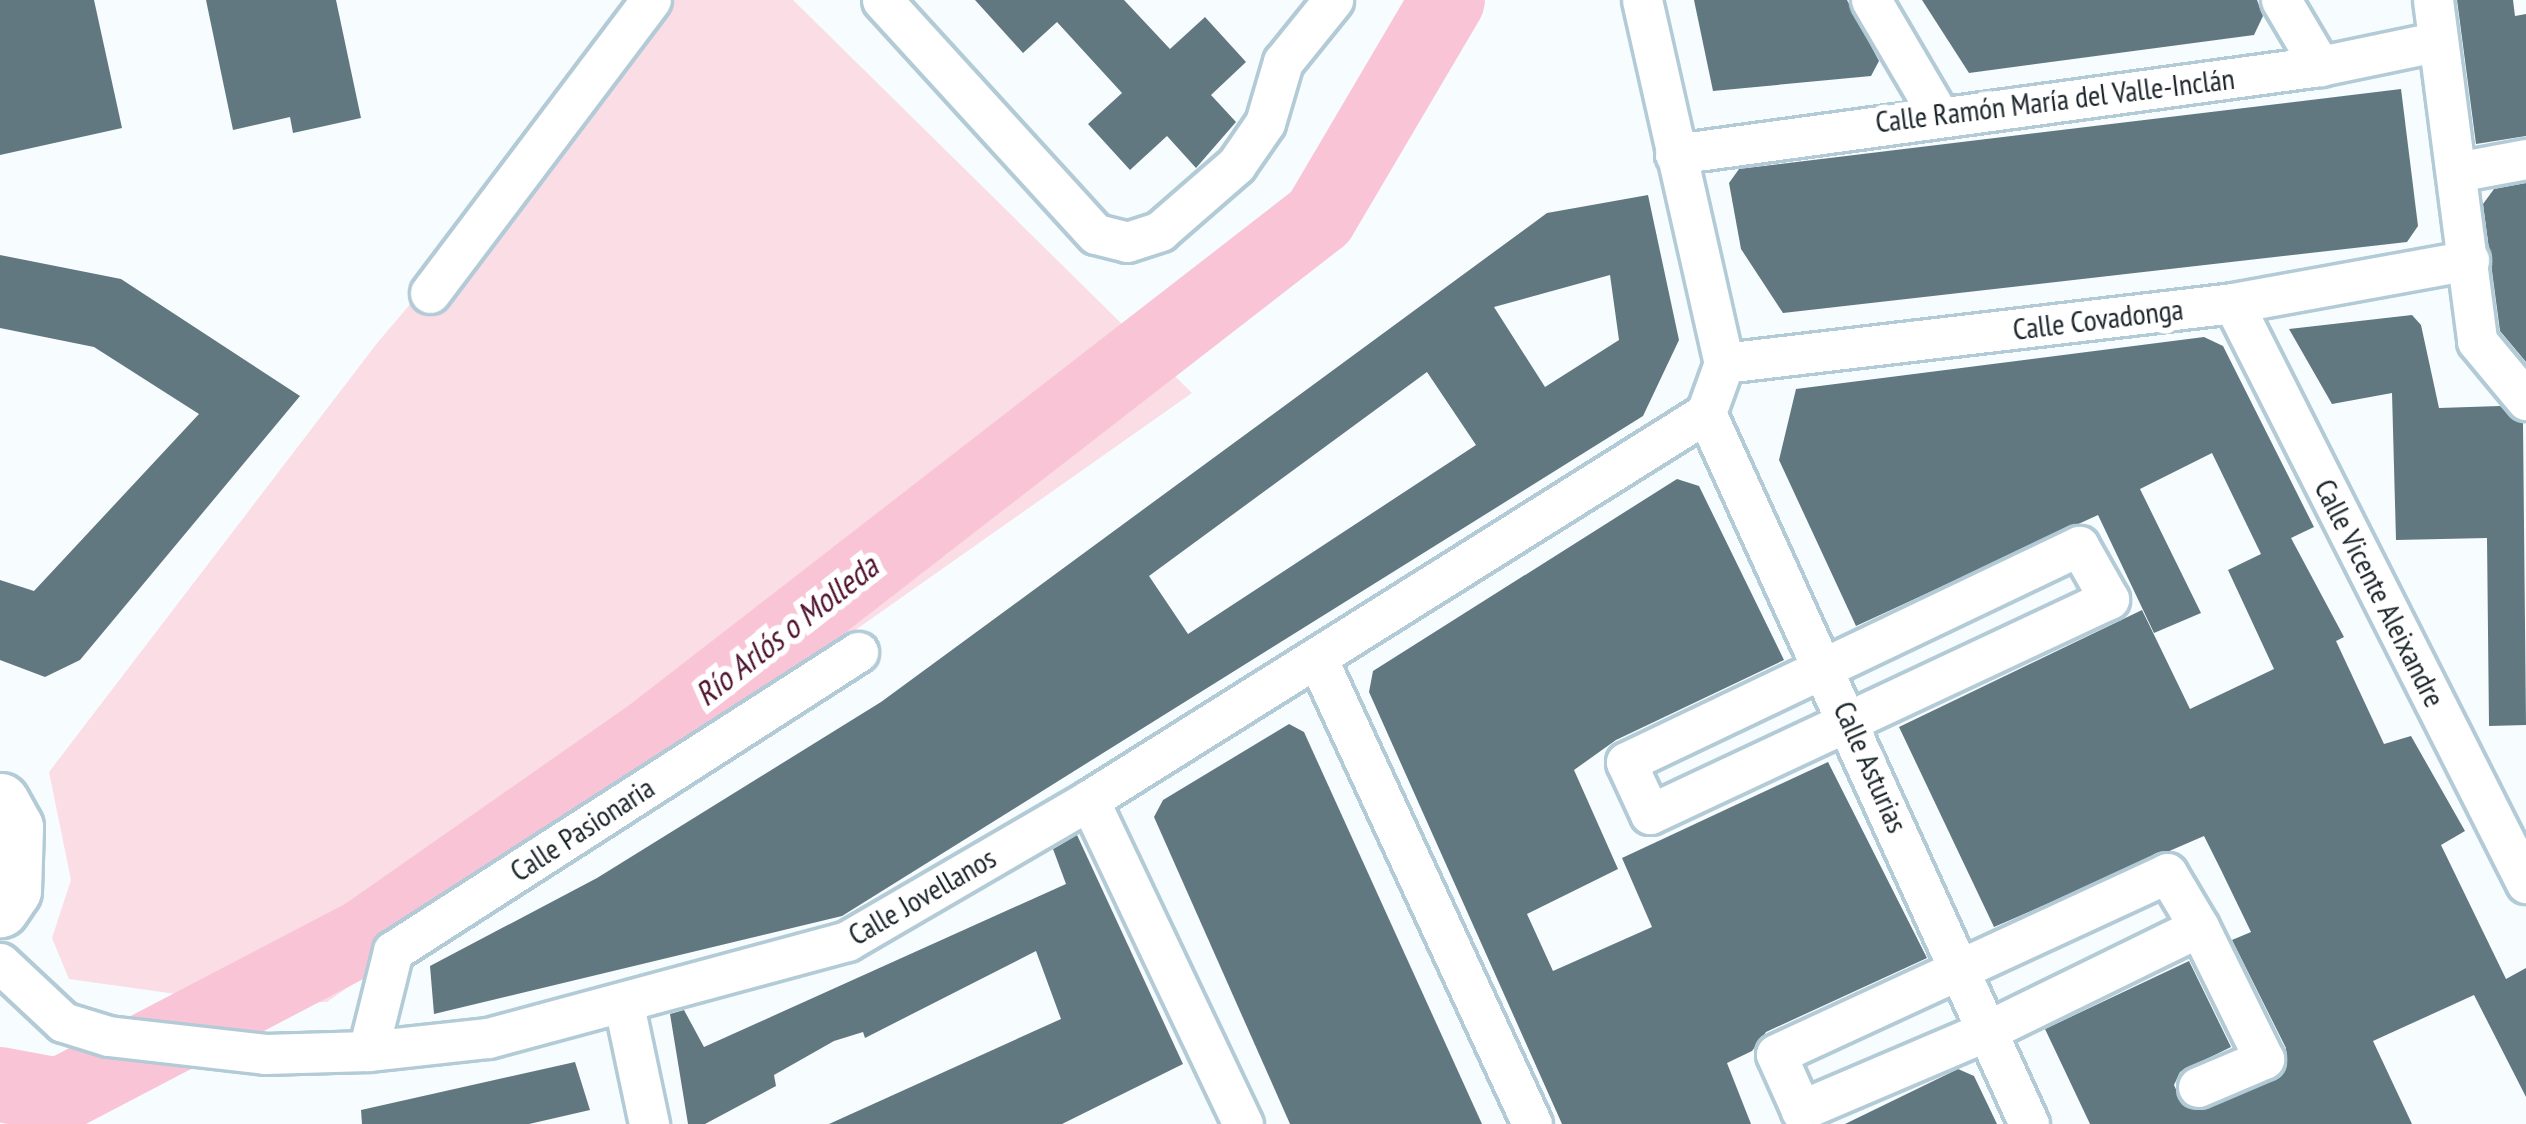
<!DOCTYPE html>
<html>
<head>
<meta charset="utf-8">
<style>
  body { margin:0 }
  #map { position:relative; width:2526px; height:1124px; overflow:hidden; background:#f7fcff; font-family:"PT Sans Narrow",sans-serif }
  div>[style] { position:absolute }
  .green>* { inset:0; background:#fbdde6 }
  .river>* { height:75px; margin:-37.5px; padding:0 37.5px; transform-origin:37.5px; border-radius:37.5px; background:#f9c5d6 }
  .building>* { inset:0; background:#627881 }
  .roads { filter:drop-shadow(3px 0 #b3cbd6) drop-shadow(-3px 0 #b3cbd6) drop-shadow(0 3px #b3cbd6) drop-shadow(0 -3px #b3cbd6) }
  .street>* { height:39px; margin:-19.5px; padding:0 19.5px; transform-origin:19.5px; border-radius:19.5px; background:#fff }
  .secondary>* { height:57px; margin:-28.5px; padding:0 28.5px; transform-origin:28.5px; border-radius:28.5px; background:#fff }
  span { translate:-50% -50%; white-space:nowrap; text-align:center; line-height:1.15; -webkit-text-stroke:12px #fff; paint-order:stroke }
  .street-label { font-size:30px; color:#1b2529 }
  .water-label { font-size:33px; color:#4e122d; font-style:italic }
</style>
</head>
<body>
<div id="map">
  <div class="green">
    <i style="clip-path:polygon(669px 0,793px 0,1192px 393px,327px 1002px,240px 1003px,69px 979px,52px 938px,71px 880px,49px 772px,378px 342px)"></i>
  </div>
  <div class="river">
    <i style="left:0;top:1084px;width:60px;rotate:10.6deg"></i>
    <i style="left:59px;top:1095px;width:345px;rotate:-27.6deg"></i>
    <i style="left:365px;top:935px;width:355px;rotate:-35deg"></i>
    <i style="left:656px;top:731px;width:839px;rotate:-37.79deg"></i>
    <i style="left:1319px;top:217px;width:252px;rotate:-59.5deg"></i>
  </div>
  <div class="building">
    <i style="clip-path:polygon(0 0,94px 0,122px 128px,0 155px)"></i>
    <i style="clip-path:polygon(206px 0,336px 0,361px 118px,293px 133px,290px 117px,233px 130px)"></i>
    <i style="clip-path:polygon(975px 0,1124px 0,1170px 49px,1205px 17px,1246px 62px,1211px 95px,1236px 122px,1196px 168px,1167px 136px,1130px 170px,1088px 124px,1122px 93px,1057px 22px,1023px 53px)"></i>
    <i style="clip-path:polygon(1694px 0,1847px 0,1879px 61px,1871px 76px,1713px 91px)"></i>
    <i style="clip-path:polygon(1922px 0,2257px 0,2263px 16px,2254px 35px,1969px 73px)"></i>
    <i style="clip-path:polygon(2457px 0,2513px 0,2515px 16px,2526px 14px,2526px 136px,2476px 144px)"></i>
    <i style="clip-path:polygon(2401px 89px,2418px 226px,2407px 242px,1783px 313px,1741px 249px,1729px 183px,1739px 169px)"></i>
    <i style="clip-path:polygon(2526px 183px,2526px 362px,2500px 331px,2483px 204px,2494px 189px)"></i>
    <i style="clip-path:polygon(evenodd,1648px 195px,1679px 340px,1643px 416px,842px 916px,434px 1014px,430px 966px,597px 878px,881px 702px,1547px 213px,1648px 195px,1610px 275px,1619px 340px,1545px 387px,1494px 307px,1610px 275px,1648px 195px,1427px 372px,1476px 445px,1188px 634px,1149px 576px,1427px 372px)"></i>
    <i style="clip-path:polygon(0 255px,121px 279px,300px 396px,80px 660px,45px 677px,0 660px,0 580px,34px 591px,199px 414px,94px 347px,0 328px)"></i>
    <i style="clip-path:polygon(2412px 315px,2421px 325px,2439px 408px,2500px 406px,2523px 423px,2526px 725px,2489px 726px,2487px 538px,2396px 540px,2392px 393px,2332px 404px,2289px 329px)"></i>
    <i style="clip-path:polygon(2204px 337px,2223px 346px,2314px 527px,2291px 538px,2344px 637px,2336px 641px,2384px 744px,2411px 736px,2465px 831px,2441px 845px,2506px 979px,2526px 968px,2526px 1097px,2474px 995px,2373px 1041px,2412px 1124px,2090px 1124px,2045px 1029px,2189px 961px,2231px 1047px,2180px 1072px,2174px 1085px,2183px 1105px,2207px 1109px,2284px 1072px,2286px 1048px,2232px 940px,2251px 932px,2221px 870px,2204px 836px,1994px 927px,1899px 727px,2142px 610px,2190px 709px,2274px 669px,2228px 570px,2261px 554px,2212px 453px,2140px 489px,2201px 613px,2154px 633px,2098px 515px,1856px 626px,1779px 460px,1796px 389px)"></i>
    <i style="clip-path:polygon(1677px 479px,1699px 486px,1784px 660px,1616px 740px,1574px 770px,1618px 869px,1527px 914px,1553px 971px,1652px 927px,1622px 858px,1828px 762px,1927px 958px,1766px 1032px,1752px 1051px,1727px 1063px,1751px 1124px,1562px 1124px,1369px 692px,1373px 671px)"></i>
    <i style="clip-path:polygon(1289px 724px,1304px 732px,1482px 1124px,1290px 1124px,1154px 817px,1163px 800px)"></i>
    <i style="clip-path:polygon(1077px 835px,1183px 1064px,1062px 1124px,829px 1124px,1061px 1019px,1036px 951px,865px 1038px,863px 1032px,834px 1041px,774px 1075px,776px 1086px,705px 1124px,688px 1124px,670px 1014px,684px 1010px,704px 1047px,1066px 884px,1053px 849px)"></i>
    <i style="clip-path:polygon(575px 1062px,590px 1110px,529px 1124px,362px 1124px,361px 1110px)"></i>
    <i style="clip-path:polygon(1958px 1069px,1974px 1076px,1997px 1124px,1845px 1124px)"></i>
  </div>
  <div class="roads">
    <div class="street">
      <i style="left:882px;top:0;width:317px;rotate:47.6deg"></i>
      <i style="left:1096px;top:234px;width:32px;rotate:14deg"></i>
      <i style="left:1127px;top:242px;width:35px;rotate:-18deg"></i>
      <i style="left:1160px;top:231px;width:101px;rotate:-41deg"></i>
      <i style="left:1236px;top:165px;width:51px;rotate:-55.4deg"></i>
      <i style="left:1265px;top:123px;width:64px;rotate:-73.6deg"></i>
      <i style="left:1283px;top:62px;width:80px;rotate:-51.1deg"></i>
      <i style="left:1642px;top:0;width:372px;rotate:77.3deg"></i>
      <i style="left:1871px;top:0;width:132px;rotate:59.6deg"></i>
      <i style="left:2281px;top:0;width:77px;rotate:59.4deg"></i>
      <i style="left:2433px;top:0;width:344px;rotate:82.6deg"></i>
      <i style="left:2477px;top:341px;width:77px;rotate:50.3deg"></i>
      <i style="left:1675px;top:154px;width:651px;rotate:-7.77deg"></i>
      <i style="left:2320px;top:66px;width:117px;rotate:-11.8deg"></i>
      <i style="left:2456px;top:172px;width:71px;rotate:-10.5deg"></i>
      <i style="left:430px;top:293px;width:367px;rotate:-53deg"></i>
      <i style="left:2233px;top:303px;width:650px;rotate:63.2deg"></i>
      <i style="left:1724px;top:363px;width:513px;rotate:-6.72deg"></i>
      <i style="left:2233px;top:303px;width:240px;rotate:-10.3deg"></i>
      <i style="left:1706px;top:413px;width:781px;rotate:65.57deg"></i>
      <i style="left:2079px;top:546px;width:61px;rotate:60.5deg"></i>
      <i style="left:2109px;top:599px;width:507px;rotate:154.9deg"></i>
      <i style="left:1650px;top:814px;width:57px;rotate:-114.8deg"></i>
      <i style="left:1626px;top:762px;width:502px;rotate:-25.49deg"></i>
      <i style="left:1317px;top:658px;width:513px;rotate:65.23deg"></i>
      <i style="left:1089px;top:800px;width:359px;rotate:64.6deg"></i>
      <i style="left:2167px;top:873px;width:63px;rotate:59.3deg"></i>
      <i style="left:2199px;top:927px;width:232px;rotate:153.9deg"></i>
      <i style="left:1991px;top:1029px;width:207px;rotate:156.9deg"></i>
      <i style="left:1801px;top:1110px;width:61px;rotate:-114.1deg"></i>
      <i style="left:1776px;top:1054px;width:431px;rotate:-24.8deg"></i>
      <i style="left:0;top:963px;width:86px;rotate:43.1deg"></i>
      <i style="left:63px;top:1022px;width:47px;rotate:17.3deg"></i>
      <i style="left:108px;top:1036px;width:158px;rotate:6.5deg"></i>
      <i style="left:265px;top:1054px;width:103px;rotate:-1.7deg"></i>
      <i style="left:368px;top:1051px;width:121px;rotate:-6.2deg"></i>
      <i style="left:488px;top:1038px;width:372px;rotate:-15.1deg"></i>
      <i style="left:847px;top:941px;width:280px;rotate:-30.2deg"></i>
      <i style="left:1089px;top:800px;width:728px;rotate:-32.1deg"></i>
      <i style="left:1706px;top:413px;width:53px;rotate:-70.2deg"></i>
      <i style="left:624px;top:1005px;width:122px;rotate:78.1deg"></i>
      <i style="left:368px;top:1051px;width:103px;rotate:-76deg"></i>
      <i style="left:393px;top:951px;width:553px;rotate:-32.74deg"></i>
      <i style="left:2198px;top:1087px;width:72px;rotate:-23deg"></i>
      <i style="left:2264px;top:1059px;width:147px;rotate:-116.2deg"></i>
    </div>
    <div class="secondary">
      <i style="left:0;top:802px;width:29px;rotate:61deg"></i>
      <i style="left:14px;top:827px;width:63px;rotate:91.8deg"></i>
      <i style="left:12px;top:890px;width:22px;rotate:124deg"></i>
    </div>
  </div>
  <div class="street-label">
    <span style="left:2055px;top:100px;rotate:-7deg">Calle Ramón María del Valle-Inclán</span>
    <span style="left:2098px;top:319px;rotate:-7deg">Calle Covadonga</span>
    <span style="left:2380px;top:593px;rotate:63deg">Calle Vicente Aleixandre</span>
    <span style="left:1871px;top:767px;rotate:66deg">Calle Asturias</span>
    <span style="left:582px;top:829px;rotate:-33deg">Calle Pasionaria</span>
    <span style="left:922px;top:896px;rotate:-30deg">Calle Jovellanos</span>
  </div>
  <div class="water-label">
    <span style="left:786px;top:630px;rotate:-38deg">Río Arlós o Molleda</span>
  </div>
</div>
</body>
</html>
